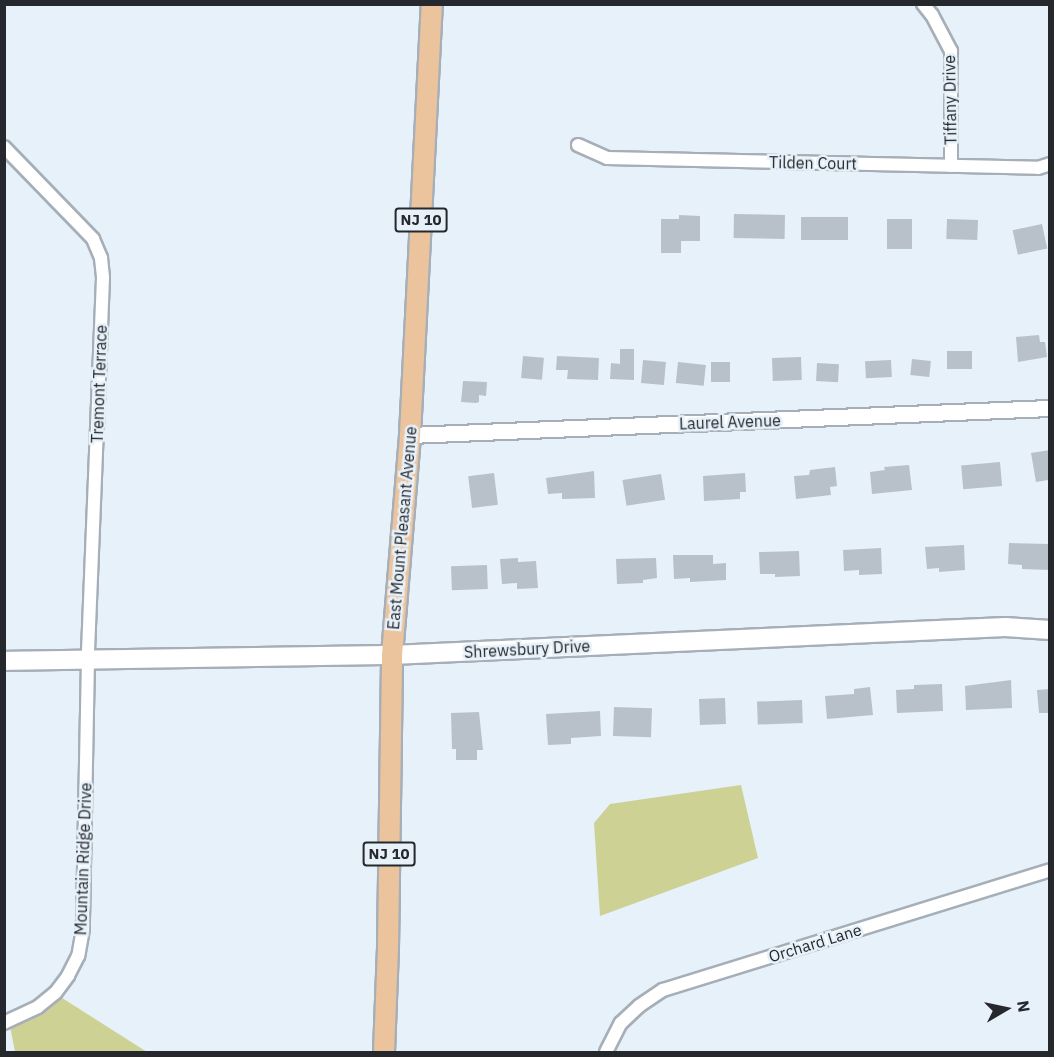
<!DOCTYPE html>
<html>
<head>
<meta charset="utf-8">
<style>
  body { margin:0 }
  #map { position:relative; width:1054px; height:1057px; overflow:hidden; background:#e7f1f9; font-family:"IBM Plex Sans",sans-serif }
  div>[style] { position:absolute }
  .green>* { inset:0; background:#cdd193 }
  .building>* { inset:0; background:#b8c1c9; transform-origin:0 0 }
  .roads { filter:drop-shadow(2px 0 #a6afb7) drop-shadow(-2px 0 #a6afb7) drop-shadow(0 2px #a6afb7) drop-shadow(0 -2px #a6afb7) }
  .minor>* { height:12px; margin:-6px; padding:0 6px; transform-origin:6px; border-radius:6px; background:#fff }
  .tertiary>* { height:15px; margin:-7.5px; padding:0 7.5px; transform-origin:7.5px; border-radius:7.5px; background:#fff }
  .secondary>* { height:18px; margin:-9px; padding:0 9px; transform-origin:9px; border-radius:9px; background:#fff }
  .primary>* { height:20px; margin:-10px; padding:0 10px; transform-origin:10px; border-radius:10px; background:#ebc49d }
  span { translate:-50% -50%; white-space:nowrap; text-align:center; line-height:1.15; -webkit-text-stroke:5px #e7f1f9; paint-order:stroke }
  .shield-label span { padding:2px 4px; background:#e7f1f9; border:2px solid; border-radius:4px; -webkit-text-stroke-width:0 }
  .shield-label { font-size:15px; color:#25282c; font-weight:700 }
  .street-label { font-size:16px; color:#25282c }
  .frame { position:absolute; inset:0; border:6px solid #25282c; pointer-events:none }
  .north { position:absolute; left:976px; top:979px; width:60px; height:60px; -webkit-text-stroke:4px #e7f1f9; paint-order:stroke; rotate:81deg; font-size:16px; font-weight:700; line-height:24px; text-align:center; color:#25282c }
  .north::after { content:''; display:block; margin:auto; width:21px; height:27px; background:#25282c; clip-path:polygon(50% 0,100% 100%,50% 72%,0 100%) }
</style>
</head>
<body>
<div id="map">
  <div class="green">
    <i style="clip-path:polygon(741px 785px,758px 858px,600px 916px,594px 823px,610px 804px)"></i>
    <i style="clip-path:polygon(59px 996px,147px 1052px,15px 1052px,10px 1026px)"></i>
  </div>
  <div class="building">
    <i style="left:734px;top:214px;width:51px;height:24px;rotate:1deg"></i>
    <i style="clip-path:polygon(679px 215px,700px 216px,700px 241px,681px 241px,681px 253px,661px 253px,661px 219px,679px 219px)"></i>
    <i style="left:848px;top:217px;width:23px;height:47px;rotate:90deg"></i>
    <i style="left:887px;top:219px;width:25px;height:30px"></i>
    <i style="left:947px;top:219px;width:31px;height:20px;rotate:2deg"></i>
    <i style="left:1042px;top:224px;width:25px;height:30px;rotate:78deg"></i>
    <i style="clip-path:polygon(1039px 335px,1040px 342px,1045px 342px,1047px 357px,1018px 362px,1016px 337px)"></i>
    <i style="clip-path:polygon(620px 349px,634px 349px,634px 380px,610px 379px,611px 363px,620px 364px)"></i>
    <i style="left:947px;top:351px;width:25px;height:18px"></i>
    <i style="left:523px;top:356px;width:21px;height:22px;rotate:5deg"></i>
    <i style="clip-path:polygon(557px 356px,599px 358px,598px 380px,567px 379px,568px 370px,556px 370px)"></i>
    <i style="left:801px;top:357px;width:23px;height:29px;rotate:88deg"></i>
    <i style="left:912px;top:359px;width:19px;height:16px;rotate:6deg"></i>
    <i style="left:643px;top:360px;width:23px;height:23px;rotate:5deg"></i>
    <i style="left:891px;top:360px;width:17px;height:26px;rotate:87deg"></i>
    <i style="left:678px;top:362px;width:28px;height:21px;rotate:6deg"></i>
    <i style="left:711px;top:362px;width:19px;height:20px"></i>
    <i style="left:817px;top:363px;width:22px;height:18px;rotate:3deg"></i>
    <i style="clip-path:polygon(463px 381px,487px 382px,486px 396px,479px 395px,479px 402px,476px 403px,461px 402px)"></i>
    <i style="clip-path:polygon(1050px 450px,1048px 480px,1036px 482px,1031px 453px)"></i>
    <i style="left:1000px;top:462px;width:24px;height:39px;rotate:85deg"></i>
    <i style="clip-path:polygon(909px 465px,912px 490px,872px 494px,870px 472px,885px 470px,884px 467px)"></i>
    <i style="clip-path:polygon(835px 467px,837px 486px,830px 487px,831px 495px,796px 499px,794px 476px,809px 475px,810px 470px)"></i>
    <i style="clip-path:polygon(594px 471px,595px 498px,562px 499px,562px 493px,548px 494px,546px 478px)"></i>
    <i style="left:494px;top:473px;width:32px;height:26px;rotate:83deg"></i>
    <i style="clip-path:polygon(745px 473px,746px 492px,740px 492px,740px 499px,704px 501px,703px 476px)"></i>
    <i style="left:661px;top:474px;width:26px;height:39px;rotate:81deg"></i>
    <i style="clip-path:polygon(1009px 543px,1050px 544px,1050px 570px,1022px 569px,1022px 565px,1008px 564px)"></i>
    <i style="clip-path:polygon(964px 545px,965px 570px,939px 572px,939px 568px,927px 569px,925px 547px)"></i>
    <i style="clip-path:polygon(881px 548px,882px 574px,859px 575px,859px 570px,844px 571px,843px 550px)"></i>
    <i style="clip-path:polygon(799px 551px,800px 576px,775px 577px,775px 574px,760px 574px,759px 552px)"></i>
    <i style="clip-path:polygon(673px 555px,713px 555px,713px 564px,726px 563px,726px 580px,690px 582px,690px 578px,674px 579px)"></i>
    <i style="clip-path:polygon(518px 558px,518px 562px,536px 561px,538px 588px,517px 589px,517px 583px,502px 584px,500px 559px)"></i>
    <i style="clip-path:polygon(656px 558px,657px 578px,643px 580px,643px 583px,617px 584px,616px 559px)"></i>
    <i style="left:487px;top:565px;width:24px;height:36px;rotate:88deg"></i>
    <i style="clip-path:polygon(1011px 680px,1012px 708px,966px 710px,965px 686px)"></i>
    <i style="clip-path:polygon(942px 684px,943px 711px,897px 713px,896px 690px,914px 689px,914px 685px)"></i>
    <i style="clip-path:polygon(870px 687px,873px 715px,827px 719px,825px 696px,854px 694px,854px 689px)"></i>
    <i style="clip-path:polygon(1050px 689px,1050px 713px,1039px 713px,1037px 690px)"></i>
    <i style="left:725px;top:698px;width:26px;height:26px;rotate:88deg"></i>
    <i style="left:802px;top:700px;width:23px;height:45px;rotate:88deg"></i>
    <i style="left:614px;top:707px;width:38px;height:29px;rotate:2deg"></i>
    <i style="clip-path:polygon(600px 711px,601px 736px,571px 738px,571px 744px,548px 745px,546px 714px)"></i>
    <i style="clip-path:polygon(479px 712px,483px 750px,477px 750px,477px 760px,456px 760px,456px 749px,452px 749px,451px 713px)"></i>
  </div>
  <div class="roads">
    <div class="minor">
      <i style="left:923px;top:4px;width:14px;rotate:51deg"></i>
      <i style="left:932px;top:15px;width:41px;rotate:62.2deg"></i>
      <i style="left:951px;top:51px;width:115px;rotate:90deg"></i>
      <i style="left:578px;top:145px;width:32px;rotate:24deg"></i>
      <i style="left:607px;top:158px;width:431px;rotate:1.3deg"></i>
      <i style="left:1038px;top:168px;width:13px;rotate:-18deg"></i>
      <i style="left:4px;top:147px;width:128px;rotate:45.9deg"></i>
      <i style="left:93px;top:239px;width:21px;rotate:67deg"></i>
      <i style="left:101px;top:258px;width:20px;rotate:84deg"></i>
      <i style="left:103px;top:278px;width:381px;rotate:92.3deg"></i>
      <i style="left:88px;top:659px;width:270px;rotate:91.1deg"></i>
      <i style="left:83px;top:929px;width:27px;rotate:100deg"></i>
      <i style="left:78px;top:956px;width:22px;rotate:117deg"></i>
      <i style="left:68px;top:976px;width:21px;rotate:127deg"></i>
      <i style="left:55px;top:993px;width:22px;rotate:141deg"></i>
      <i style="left:38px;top:1007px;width:38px;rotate:155deg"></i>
      <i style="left:606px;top:1052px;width:33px;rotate:-63deg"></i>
      <i style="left:621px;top:1023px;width:25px;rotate:-43deg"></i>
      <i style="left:639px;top:1006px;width:29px;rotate:-34deg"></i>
      <i style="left:663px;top:990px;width:405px;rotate:-17.2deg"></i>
    </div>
    <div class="tertiary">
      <i style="left:410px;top:435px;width:641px;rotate:-2.42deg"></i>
    </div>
    <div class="secondary">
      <i style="left:4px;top:661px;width:388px;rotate:-0.9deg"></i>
      <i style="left:392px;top:655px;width:614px;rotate:-2.62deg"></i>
      <i style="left:1005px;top:627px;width:45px;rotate:3.8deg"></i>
    </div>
    <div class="primary">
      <i style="left:384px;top:1052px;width:104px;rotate:-87.8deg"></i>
      <i style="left:388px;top:948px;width:293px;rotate:-89.2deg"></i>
      <i style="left:392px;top:655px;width:221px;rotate:-85.3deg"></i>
      <i style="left:410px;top:435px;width:432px;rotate:-87.1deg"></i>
    </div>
  </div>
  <div class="shield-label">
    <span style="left:421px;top:220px">NJ 10</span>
    <span style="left:389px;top:854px">NJ 10</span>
  </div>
  <div class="street-label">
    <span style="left:950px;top:100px;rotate:-91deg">Tiffany Drive</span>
    <span style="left:813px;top:163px;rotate:1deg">Tilden Court</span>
    <span style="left:99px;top:384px;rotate:-88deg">Tremont Terrace</span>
    <span style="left:730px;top:422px;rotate:-2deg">Laurel Avenue</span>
    <span style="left:402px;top:528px;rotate:-85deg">East Mount Pleasant Avenue</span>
    <span style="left:527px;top:649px;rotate:-3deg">Shrewsbury Drive</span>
    <span style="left:83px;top:859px;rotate:-88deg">Mountain Ridge Drive</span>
    <span style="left:815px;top:943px;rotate:-17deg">Orchard Lane</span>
  </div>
  <div class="frame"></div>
  <div class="north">N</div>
</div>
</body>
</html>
